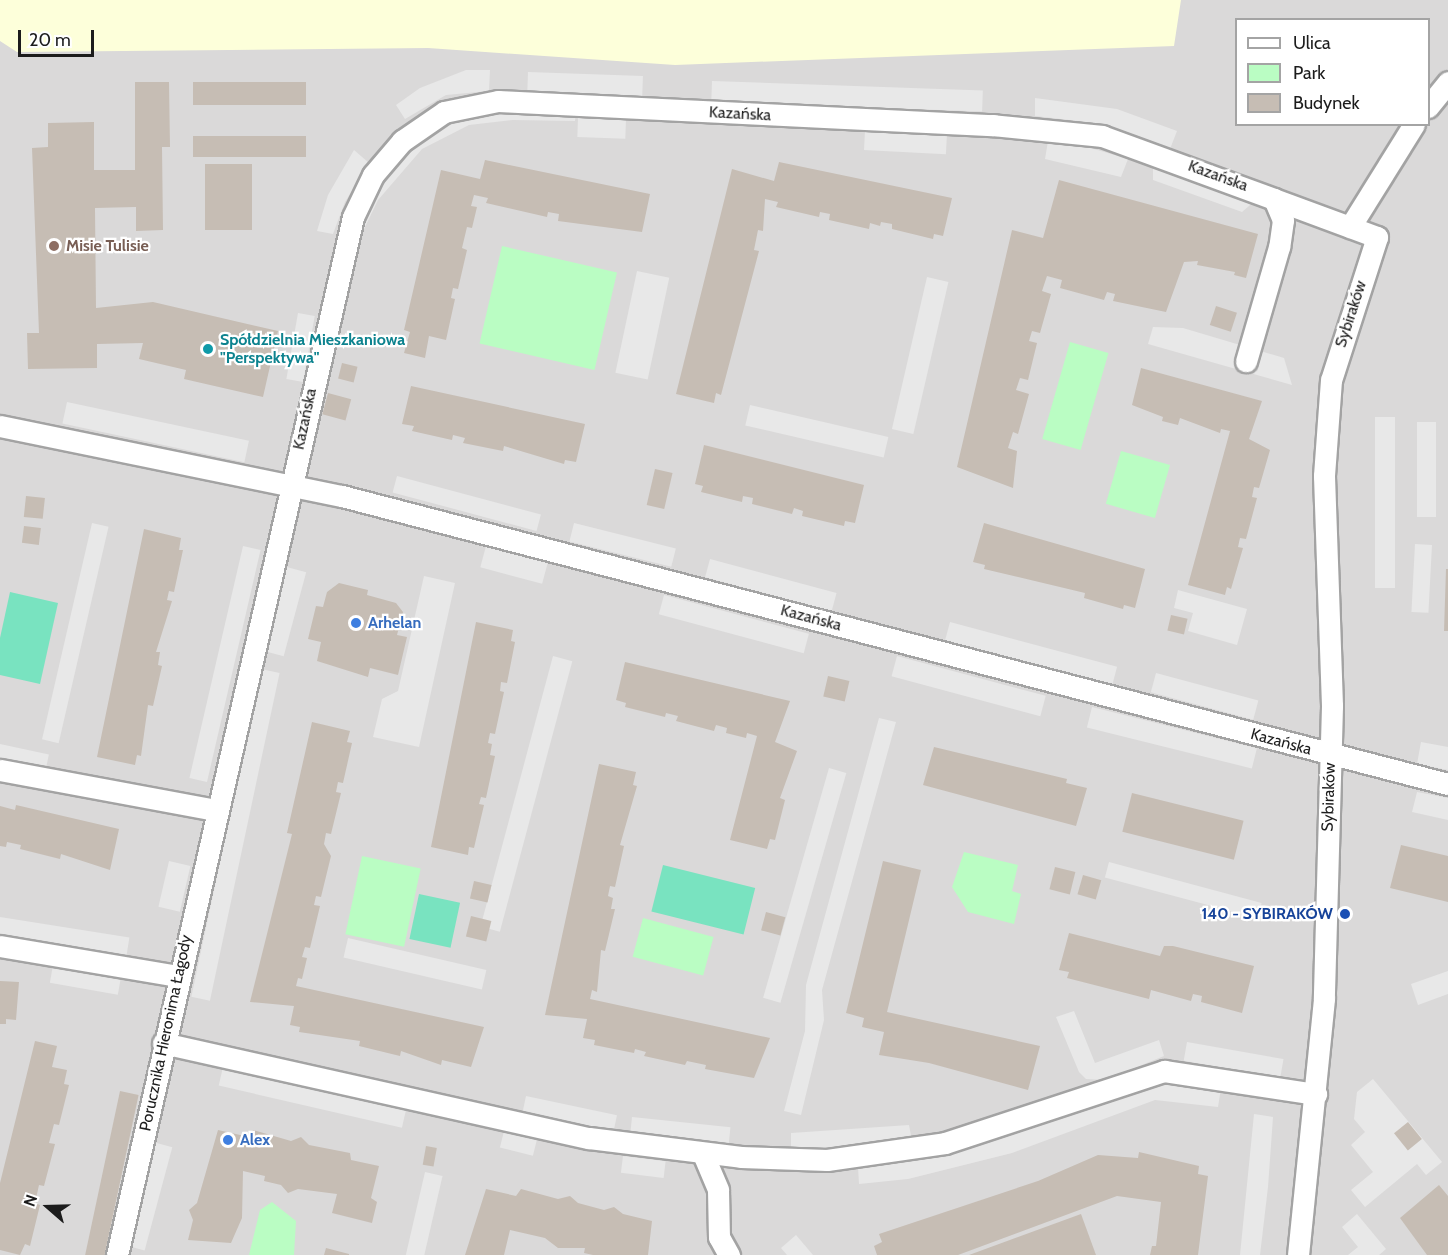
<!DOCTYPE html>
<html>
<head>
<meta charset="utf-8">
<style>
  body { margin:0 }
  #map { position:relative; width:1448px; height:1255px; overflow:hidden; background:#eeebe1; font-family:Cabin,sans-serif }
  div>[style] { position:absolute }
  .residential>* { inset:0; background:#dad9d9 }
  .education>* { inset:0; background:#fdffda }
  .park>* { inset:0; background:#bafdc3; transform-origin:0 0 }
  .pitch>* { inset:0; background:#79e3c0; transform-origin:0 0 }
  .parking>* { inset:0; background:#e8e8e8; transform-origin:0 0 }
  .building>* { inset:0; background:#c6bdb4; transform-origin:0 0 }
  .roads { filter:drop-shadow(2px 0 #a3a3a3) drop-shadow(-2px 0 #a3a3a3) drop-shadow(0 2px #a3a3a3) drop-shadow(0 -2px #a3a3a3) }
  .minor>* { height:21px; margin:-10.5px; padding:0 10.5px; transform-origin:10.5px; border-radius:10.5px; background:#fff }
  .dots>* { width:16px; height:16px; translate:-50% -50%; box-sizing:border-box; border:3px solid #fff; border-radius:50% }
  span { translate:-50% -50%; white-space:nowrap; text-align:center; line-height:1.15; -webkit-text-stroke:4.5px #fff; paint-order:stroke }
  .street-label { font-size:16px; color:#1c1c1c }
  .education-label { font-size:16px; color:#785e54; font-weight:700 }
  .left { translate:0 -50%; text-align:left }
  .culture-label { font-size:16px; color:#0d838f; font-weight:700 }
  .shop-label { font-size:16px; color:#366cbe; font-weight:700 }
  .transit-label { font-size:16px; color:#164399; font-weight:700 }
  .right { translate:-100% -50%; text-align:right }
  .legend { position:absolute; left:1235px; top:18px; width:195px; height:108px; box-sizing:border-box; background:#fff; border:2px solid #a4a4a4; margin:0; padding:8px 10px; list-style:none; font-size:18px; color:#1c1c1c }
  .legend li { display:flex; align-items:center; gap:12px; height:30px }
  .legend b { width:30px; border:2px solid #a4a4a4 }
  .north { position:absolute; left:18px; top:1177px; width:60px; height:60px; -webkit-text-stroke:4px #fff; paint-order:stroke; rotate:290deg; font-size:16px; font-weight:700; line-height:24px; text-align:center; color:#1c1c1c }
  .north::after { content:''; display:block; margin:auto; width:21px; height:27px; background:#1c1c1c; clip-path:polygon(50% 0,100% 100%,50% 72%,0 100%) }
  .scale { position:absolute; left:18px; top:30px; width:76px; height:27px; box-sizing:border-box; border:3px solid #1c1c1c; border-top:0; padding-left:8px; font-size:18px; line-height:21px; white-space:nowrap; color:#1c1c1c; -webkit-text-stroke:4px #fff; paint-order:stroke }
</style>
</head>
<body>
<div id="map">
  <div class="residential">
    <i style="clip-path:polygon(evenodd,0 0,1448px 0,1448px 1255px,0 1255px,0 0,1236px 20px,1428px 20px,1428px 124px,1236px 124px,1236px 20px)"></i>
  </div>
  <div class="education">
    <i style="clip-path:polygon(0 0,1181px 0,1174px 46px,675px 65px,428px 48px,17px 52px,0 41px)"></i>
  </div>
  <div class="park">
    <i style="left:502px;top:246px;width:118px;height:100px;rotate:13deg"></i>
    <i style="left:1070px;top:342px;width:40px;height:101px;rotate:16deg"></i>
    <i style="left:1121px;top:451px;width:51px;height:55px;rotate:16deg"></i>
    <i style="clip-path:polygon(964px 852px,1018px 865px,1012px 891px,1021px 894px,1014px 924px,968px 912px,952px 887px)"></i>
    <i style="left:362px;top:856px;width:60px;height:80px;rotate:12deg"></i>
    <i style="left:643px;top:918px;width:73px;height:40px;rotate:15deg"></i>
    <i style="clip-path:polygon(272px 1202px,296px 1221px,294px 1255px,249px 1255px,260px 1210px)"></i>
  </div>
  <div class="pitch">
    <i style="clip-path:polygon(10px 592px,58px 603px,40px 684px,0 675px,0 638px)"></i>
    <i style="left:663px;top:865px;width:95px;height:48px;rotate:14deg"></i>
    <i style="left:419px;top:894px;width:42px;height:46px;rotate:12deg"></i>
  </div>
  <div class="parking">
    <i style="clip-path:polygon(466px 70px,490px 70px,489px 91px,446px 95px,405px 119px,396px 105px,420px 88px)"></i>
    <i style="left:528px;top:72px;width:115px;height:20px;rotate:2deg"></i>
    <i style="left:712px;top:81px;width:271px;height:21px;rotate:2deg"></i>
    <i style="clip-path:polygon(1035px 98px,1117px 109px,1177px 131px,1170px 149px,1095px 123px,1035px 116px)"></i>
    <i style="clip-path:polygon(490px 109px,576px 112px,575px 121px,513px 120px,469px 125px,422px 149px,378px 200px,363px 231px,338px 339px,329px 337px,370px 192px,414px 142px,435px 126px)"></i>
    <i style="left:578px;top:118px;width:48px;height:19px;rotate:2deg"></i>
    <i style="left:865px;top:131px;width:82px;height:19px;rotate:3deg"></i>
    <i style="clip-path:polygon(1048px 141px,1084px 146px,1128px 159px,1121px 177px,1045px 159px)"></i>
    <i style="clip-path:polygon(354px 150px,369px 163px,345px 202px,333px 234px,317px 231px,328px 195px)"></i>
    <i style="clip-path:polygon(1153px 160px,1257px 199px,1242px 212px,1153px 180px)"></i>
    <i style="left:637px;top:271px;width:33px;height:104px;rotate:12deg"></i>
    <i style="left:927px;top:277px;width:22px;height:156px;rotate:13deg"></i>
    <i style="left:298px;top:313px;width:17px;height:67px;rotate:10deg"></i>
    <i style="clip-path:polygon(1153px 327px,1183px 328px,1284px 358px,1292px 385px,1148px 344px)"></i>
    <i style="left:67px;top:402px;width:186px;height:22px;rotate:12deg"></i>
    <i style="left:750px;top:405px;width:142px;height:21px;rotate:13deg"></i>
    <i style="left:1375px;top:417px;width:20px;height:171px"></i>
    <i style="left:1417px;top:422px;width:19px;height:95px"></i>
    <i style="left:397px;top:476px;width:149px;height:17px;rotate:15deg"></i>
    <i style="left:92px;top:523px;width:17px;height:222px;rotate:13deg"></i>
    <i style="left:574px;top:523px;width:105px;height:19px;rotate:14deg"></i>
    <i style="left:1415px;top:544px;width:17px;height:68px;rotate:3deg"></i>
    <i style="left:243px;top:546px;width:18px;height:238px;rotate:13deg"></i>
    <i style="left:486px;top:546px;width:64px;height:22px;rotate:15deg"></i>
    <i style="left:710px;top:559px;width:131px;height:19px;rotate:15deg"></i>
    <i style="left:283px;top:566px;width:24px;height:87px;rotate:15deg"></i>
    <i style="clip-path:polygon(424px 576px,455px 583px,419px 747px,373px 737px,382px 699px,398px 691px)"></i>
    <i style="clip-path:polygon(1178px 590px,1247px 609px,1237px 645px,1188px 631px,1193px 613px,1174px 608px)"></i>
    <i style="left:664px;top:595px;width:150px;height:20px;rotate:15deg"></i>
    <i style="left:950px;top:622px;width:173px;height:19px;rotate:15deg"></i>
    <i style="left:553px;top:656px;width:20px;height:280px;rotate:15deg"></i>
    <i style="left:897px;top:656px;width:154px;height:21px;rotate:15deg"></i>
    <i style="left:261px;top:669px;width:19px;height:335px;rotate:12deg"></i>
    <i style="left:1156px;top:673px;width:106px;height:20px;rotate:15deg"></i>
    <i style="left:1092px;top:707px;width:170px;height:21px;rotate:14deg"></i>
    <i style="clip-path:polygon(879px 718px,896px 722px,822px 990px,824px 1020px,801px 1115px,784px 1111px,805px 1031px,806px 985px)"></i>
    <i style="clip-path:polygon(1421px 742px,1448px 747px,1448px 770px,1417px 764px)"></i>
    <i style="left:0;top:744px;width:50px;height:18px;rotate:12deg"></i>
    <i style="left:829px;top:768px;width:18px;height:239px;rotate:16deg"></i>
    <i style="clip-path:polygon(1417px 792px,1448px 798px,1448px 820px,1412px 812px)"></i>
    <i style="left:169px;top:861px;width:22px;height:47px;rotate:13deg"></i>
    <i style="left:1109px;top:862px;width:158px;height:16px;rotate:15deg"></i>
    <i style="left:0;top:917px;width:131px;height:18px;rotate:9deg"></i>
    <i style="left:348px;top:938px;width:142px;height:20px;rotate:13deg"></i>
    <i style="left:53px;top:965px;width:69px;height:18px;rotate:10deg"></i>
    <i style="clip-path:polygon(1448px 971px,1448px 994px,1418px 1005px,1411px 984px)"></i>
    <i style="clip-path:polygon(1074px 1011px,1095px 1063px,1159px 1040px,1164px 1056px,1105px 1080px,1086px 1079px,1079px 1072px,1056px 1017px)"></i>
    <i style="left:1187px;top:1042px;width:98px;height:19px;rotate:10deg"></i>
    <i style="left:223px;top:1067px;width:188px;height:19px;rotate:13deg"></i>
    <i style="clip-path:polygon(1373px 1079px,1442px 1162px,1426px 1175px,1417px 1164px,1365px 1207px,1351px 1190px,1373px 1172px,1351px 1145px,1365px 1132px,1354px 1119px,1357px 1092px)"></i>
    <i style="clip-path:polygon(1170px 1080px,1221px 1088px,1218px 1107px,1155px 1100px,1012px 1153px,908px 1179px,859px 1184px,858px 1167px,944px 1154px)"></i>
    <i style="left:526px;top:1096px;width:93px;height:16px;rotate:12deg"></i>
    <i style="clip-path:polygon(1254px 1114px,1273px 1117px,1268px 1187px,1260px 1255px,1240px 1255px)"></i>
    <i style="left:632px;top:1117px;width:99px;height:18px;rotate:6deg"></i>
    <i style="clip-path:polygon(909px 1125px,912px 1141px,826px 1150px,791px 1149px,791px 1133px)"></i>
    <i style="left:504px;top:1131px;width:34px;height:17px;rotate:14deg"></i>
    <i style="left:153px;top:1142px;width:20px;height:107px;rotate:15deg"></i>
    <i style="left:623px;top:1156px;width:43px;height:17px;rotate:7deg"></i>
    <i style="left:425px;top:1172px;width:18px;height:86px;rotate:13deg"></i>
    <i style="clip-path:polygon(1357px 1214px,1386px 1249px,1379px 1255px,1348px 1255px,1358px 1247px,1342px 1227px)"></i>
    <i style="clip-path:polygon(796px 1235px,813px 1255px,787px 1255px,781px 1248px)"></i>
  </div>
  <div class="building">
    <i style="clip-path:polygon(135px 82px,169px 82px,170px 147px,162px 147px,163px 230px,136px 231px,136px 207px,95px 208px,96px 308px,153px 302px,278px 331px,263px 397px,184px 379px,186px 370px,139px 359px,143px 343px,97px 344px,97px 368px,28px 369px,27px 333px,39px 333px,32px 148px,48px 147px,48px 123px,94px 122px,94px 170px,135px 170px)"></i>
    <i style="left:193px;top:82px;width:113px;height:23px"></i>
    <i style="left:193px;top:136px;width:113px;height:21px"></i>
    <i style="clip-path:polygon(485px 160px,650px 194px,642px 232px,558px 221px,559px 214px,548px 212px,547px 217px,486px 203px,488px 198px,474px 195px,471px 206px,477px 207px,472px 228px,467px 227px,462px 248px,467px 250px,458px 289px,453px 288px,451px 298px,455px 299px,446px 340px,429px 336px,425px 358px,404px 353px,410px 332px,404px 330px,441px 170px,480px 179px)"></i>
    <i style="clip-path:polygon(779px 162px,952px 198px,943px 236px,934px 234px,933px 239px,892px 229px,892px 224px,881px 222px,880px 226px,870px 223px,869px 229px,829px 220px,830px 214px,820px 212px,819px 217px,776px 207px,778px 202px,765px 199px,763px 231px,758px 230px,754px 250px,759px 251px,721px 395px,716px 393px,714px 403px,676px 394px,732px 169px,774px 181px)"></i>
    <i style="left:205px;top:164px;width:47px;height:66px"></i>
    <i style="clip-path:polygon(1059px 180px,1258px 234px,1246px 278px,1234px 275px,1235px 272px,1197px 265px,1198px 261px,1184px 262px,1166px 312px,1113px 301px,1115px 294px,1107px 292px,1104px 300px,1060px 288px,1062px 280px,1047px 276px,1042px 291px,1051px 294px,1040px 333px,1032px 331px,1029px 341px,1037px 343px,1028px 380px,1020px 378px,1016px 390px,1029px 394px,1018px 434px,1013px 432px,1008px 448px,1017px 451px,1013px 488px,957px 467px,1012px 230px,1043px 238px)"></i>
    <i style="left:1216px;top:306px;width:22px;height:20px;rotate:18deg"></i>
    <i style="left:342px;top:363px;width:16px;height:16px;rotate:14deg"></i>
    <i style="clip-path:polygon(1141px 368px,1262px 401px,1249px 439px,1270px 450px,1259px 488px,1254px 487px,1252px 497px,1257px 498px,1246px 539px,1240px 538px,1238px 547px,1243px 548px,1231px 589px,1227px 587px,1225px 595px,1188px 585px,1230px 431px,1221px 429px,1220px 433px,1180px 418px,1178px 425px,1162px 421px,1163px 417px,1132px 405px)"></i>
    <i style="clip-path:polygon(411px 386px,585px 424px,576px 462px,565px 460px,564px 464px,504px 446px,503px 451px,463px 443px,465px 438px,453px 435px,452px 440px,412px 431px,414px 426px,402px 424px)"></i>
    <i style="left:328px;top:393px;width:24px;height:22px;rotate:15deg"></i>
    <i style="clip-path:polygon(704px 445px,864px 485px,855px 523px,845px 521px,844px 526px,802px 516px,803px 511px,794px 508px,792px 514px,752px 504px,753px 498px,743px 496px,742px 502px,701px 492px,703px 486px,695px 484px)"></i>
    <i style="left:655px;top:469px;width:18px;height:37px;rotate:13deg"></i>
    <i style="left:26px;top:496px;width:19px;height:21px;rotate:6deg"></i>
    <i style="clip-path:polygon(984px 523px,1145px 569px,1135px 608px,1124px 605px,1123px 609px,1084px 598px,1085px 593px,984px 569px,985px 565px,973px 562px)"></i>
    <i style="left:24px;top:526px;width:17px;height:17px;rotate:7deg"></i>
    <i style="clip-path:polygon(144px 529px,181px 538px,179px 550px,183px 550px,174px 592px,169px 591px,167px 600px,172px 601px,156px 652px,160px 652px,158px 665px,162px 666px,153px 706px,148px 705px,141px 756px,137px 755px,135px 765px,97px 757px)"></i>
    <i style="clip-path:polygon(1446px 569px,1448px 569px,1448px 631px,1444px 631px)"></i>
    <i style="clip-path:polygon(339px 583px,368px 590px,367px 595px,396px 603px,403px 612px,397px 635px,407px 637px,398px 675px,370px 668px,368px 677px,317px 661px,321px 642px,308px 639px,316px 606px,323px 607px,327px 592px)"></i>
    <i style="left:1171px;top:615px;width:17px;height:16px;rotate:13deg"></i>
    <i style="clip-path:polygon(476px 622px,513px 630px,511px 641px,515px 642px,507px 683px,501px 682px,500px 691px,504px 692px,495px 734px,490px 733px,488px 743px,492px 744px,490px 755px,495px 756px,486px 798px,481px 797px,479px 804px,484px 805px,474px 848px,469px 847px,468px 855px,431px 847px)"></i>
    <i style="clip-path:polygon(625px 662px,790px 701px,775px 742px,797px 751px,780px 798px,785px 800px,775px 840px,770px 839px,767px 849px,730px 840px,757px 736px,747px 733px,746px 738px,726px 733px,727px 728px,716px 725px,714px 731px,676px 721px,678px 716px,666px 713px,665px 717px,625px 707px,626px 703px,616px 700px)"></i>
    <i style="left:828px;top:676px;width:22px;height:21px;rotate:13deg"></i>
    <i style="clip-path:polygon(312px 722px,350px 731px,347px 742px,352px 743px,343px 783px,338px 782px,336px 792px,341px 793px,331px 834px,326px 833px,324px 844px,331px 856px,321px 897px,316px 896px,314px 905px,320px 906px,310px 948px,305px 947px,302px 957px,307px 958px,302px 979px,298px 978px,296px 986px,484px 1027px,471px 1067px,442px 1060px,441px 1065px,401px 1051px,400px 1056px,359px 1046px,360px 1041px,299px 1032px,300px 1027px,290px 1025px,294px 1006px,250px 1002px,292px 834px,287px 833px)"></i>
    <i style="clip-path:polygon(934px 747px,1067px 779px,1066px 783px,1087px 788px,1076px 826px,923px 785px)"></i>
    <i style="clip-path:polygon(599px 764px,636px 772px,633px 785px,637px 786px,620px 845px,624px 846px,615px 887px,610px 886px,608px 896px,613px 898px,611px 909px,615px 909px,605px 951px,601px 950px,597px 992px,592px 990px,590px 999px,770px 1038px,754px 1078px,705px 1069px,706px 1065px,687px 1061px,685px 1065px,644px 1056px,646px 1052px,635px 1049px,634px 1053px,594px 1045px,595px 1040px,583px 1038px,587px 1019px,545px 1015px)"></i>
    <i style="left:1132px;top:793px;width:115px;height:40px;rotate:14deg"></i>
    <i style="clip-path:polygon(16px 805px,119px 829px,110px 870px,61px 854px,60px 859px,20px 849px,21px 845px,7px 842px,6px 847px,0 846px,0 806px,15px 810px)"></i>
    <i style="clip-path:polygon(1401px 845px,1448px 856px,1448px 902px,1390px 888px)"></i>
    <i style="clip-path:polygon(883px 861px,921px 870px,887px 1012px,1040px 1046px,1028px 1090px,929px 1063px,879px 1055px,884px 1032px,862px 1027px,864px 1018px,846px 1013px)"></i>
    <i style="left:1055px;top:867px;width:21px;height:23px;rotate:14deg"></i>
    <i style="left:1083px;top:875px;width:19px;height:20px;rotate:16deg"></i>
    <i style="left:474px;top:881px;width:18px;height:18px;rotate:13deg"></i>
    <i style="left:766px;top:912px;width:20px;height:19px;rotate:15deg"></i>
    <i style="left:471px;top:916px;width:21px;height:21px;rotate:14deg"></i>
    <i style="clip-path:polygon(1069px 933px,1160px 956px,1164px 946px,1173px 946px,1254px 966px,1242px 1013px,1201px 1002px,1202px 996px,1193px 994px,1191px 1001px,1151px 990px,1149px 999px,1067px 978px,1069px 972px,1059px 970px)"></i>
    <i style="clip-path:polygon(0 981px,19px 982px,16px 1020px,6px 1019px,6px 1024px,0 1024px)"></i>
    <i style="clip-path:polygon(35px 1041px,57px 1046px,52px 1067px,67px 1070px,64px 1084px,69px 1085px,59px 1125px,54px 1124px,49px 1143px,55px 1144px,44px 1186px,39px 1185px,35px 1203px,40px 1205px,30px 1246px,25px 1244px,20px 1255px,0 1250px,0 1183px)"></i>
    <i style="left:120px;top:1091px;width:19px;height:168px;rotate:12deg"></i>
    <i style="left:1408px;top:1122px;width:22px;height:18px;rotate:51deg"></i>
    <i style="clip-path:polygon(218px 1130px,249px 1137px,253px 1130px,291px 1141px,301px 1137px,309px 1145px,350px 1153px,351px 1160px,379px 1166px,371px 1198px,377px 1202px,372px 1223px,332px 1213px,337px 1194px,298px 1189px,288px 1193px,281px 1185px,264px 1181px,265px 1176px,243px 1171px,242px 1218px,231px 1243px,188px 1240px,193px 1220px,189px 1210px,197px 1203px)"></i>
    <i style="left:426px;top:1146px;width:11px;height:19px;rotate:10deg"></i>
    <i style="clip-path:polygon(1139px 1152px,1199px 1166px,1198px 1174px,1208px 1176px,1198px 1255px,1150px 1255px,1152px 1246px,1156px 1246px,1161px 1202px,1117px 1196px,958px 1255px,877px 1255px,874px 1246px,882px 1242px,879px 1234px,1038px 1181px,1098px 1155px,1138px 1158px)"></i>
    <i style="clip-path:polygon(1439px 1185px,1448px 1196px,1448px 1255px,1427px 1255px,1400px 1218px)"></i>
    <i style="clip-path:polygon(486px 1189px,516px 1196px,521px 1189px,558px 1199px,570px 1196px,578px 1203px,604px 1210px,614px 1207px,623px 1214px,652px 1221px,648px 1255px,593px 1255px,584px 1253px,585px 1248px,558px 1248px,545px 1238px,510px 1230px,504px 1255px,465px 1255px)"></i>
    <i style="clip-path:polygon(1081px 1214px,1096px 1255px,969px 1255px)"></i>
    <i style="clip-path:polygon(326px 1248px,349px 1254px,349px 1255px,324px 1255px)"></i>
  </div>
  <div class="roads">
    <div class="minor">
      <i style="left:1428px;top:107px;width:32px;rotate:-51deg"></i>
      <i style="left:1274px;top:199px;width:110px;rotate:20.3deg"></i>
      <i style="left:1377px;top:237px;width:150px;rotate:107.8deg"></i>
      <i style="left:1331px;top:380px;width:96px;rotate:94.2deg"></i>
      <i style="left:1324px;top:476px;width:230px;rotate:88deg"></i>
      <i style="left:1332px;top:706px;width:293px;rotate:91.6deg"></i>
      <i style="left:1324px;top:999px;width:257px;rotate:95.8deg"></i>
      <i style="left:1350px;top:227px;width:121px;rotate:-58.1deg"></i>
      <i style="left:0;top:426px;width:349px;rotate:11.6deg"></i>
      <i style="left:342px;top:496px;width:1143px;rotate:14.6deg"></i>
      <i style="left:0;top:770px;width:219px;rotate:10.5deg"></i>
      <i style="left:0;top:946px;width:181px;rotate:9.6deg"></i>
      <i style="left:163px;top:1043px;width:436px;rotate:12.6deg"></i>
      <i style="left:589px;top:1138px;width:153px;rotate:7.1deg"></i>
      <i style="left:741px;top:1157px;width:86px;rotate:2deg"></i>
      <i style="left:827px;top:1160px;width:119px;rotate:-8.2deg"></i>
      <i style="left:945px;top:1143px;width:231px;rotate:-18.2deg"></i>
      <i style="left:1164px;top:1071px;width:154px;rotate:8.6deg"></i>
      <i style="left:703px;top:1154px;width:39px;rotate:67deg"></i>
      <i style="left:718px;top:1190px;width:47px;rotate:88.8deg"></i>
      <i style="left:719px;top:1237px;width:21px;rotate:61deg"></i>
      <i style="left:117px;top:1255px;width:1064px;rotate:-77.19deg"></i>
      <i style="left:353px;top:217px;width:47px;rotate:-64.5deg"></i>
      <i style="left:373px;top:175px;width:45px;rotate:-49.5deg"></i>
      <i style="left:402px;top:141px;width:51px;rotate:-34.6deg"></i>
      <i style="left:444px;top:112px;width:55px;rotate:-11.5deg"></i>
      <i style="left:498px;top:101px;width:495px;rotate:2.8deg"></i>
      <i style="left:992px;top:125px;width:111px;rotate:5.7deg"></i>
      <i style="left:1102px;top:136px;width:183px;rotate:20.1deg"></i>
      <i style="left:1274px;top:199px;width:23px;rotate:67deg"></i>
      <i style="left:1283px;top:220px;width:27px;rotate:98deg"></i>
      <i style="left:1279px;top:247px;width:119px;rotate:106.1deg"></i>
    </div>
  </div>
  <div class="dots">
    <i style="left:54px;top:246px;background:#8d6e63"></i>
    <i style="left:208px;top:349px;background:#0f9aa8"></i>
    <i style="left:356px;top:623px;background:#3f7fe0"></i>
    <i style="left:1345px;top:914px;background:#1a4fb4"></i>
    <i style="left:228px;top:1140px;background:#3f7fe0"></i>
  </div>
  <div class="street-label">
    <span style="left:740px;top:114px;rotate:3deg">Kazańska</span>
    <span style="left:1218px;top:176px;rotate:20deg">Kazańska</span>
    <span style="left:1351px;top:314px;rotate:-72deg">Sybiraków</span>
    <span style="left:305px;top:419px;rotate:-78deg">Kazańska</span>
    <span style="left:811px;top:618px;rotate:15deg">Kazańska</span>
    <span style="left:1281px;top:742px;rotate:15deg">Kazańska</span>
    <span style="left:1329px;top:797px;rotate:-88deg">Sybiraków</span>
    <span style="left:166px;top:1033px;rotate:-78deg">Porucznika Hieronima Łagody</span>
  </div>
  <div class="education-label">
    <span class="left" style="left:66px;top:246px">Misie Tulisie</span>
  </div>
  <div class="culture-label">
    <span class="left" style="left:220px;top:349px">Spółdzielnia Mieszkaniowa<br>"Perspektywa"</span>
  </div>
  <div class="shop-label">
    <span class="left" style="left:368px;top:623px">Arhelan</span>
    <span class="left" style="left:240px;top:1140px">Alex</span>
  </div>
  <div class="transit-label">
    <span class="right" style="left:1333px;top:914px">140 - SYBIRAKÓW</span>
  </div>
  <ul class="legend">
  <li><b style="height:8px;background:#fff"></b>Ulica</li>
  <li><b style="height:16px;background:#bafdc3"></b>Park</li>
  <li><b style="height:16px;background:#c6bdb4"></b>Budynek</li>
  </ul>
  <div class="north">N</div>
  <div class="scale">20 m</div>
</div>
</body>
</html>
